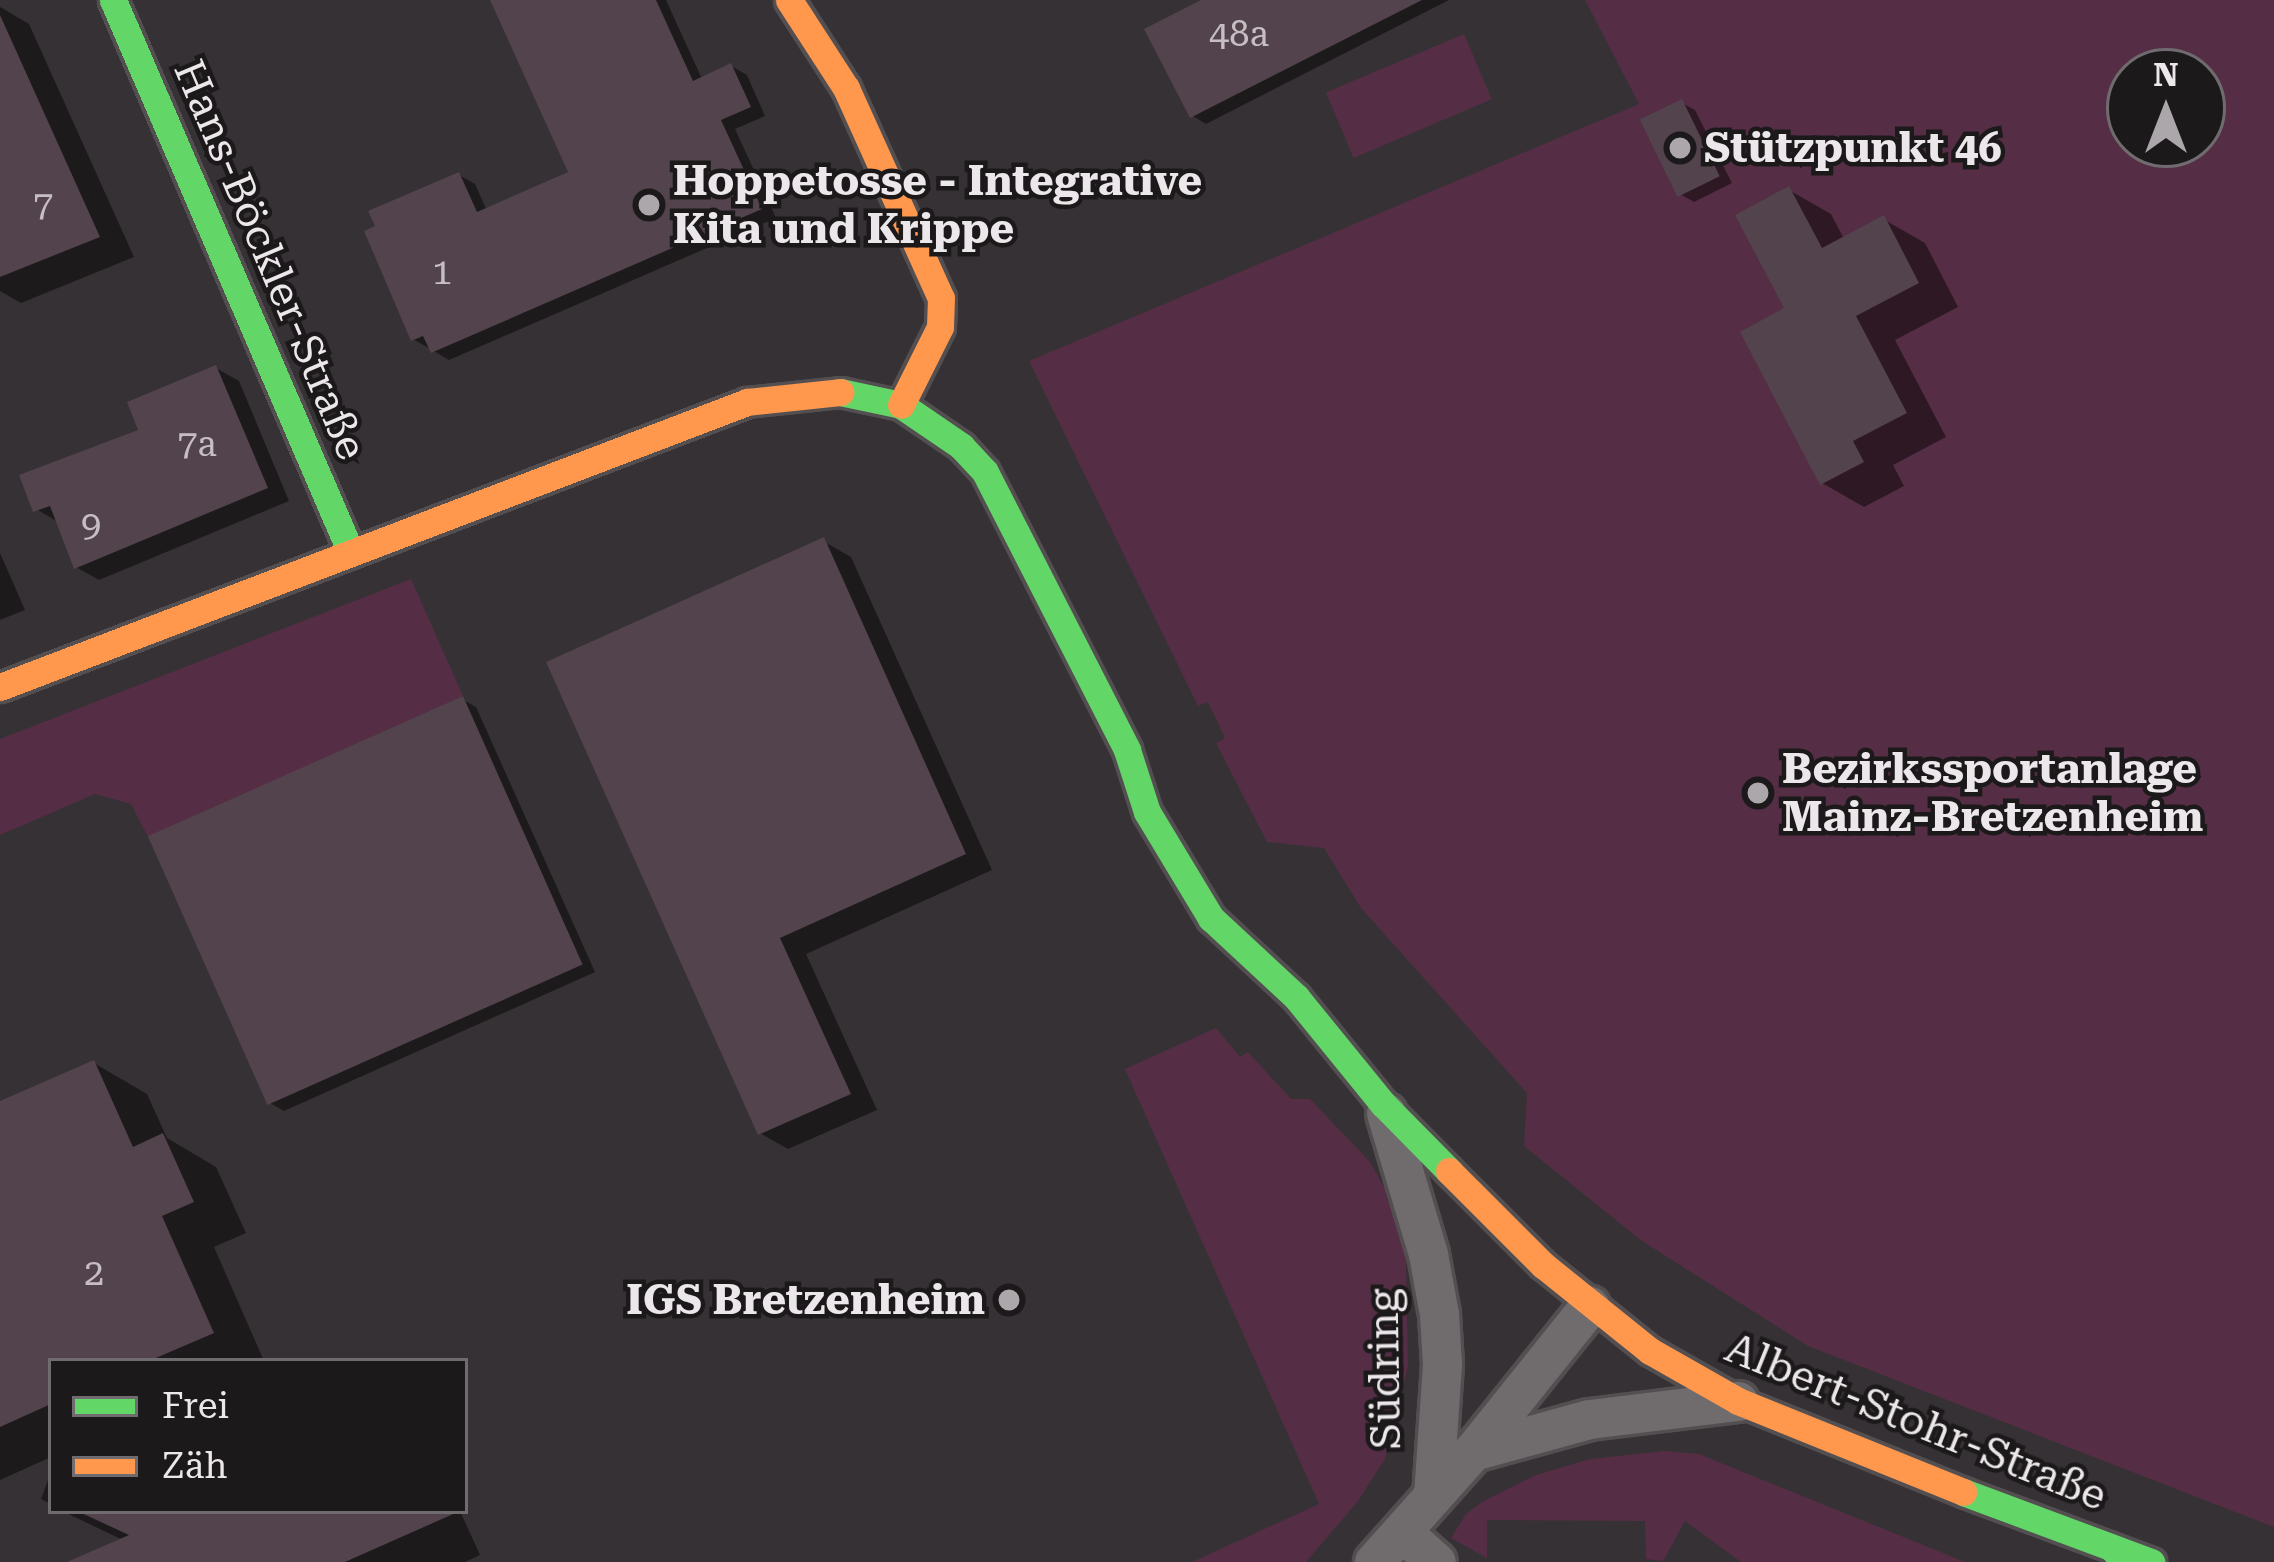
<!DOCTYPE html>
<html>
<head>
<meta charset="utf-8">
<style>
  body { margin:0 }
  #map { position:relative; width:2274px; height:1562px; overflow:hidden; background:#363134; font-family:"Roboto Serif",serif }
  div>[style] { position:absolute }
  .green>* { inset:0; background:#552e45; transform-origin:0 0 }
  .shadow>* { inset:0; background:#0007 }
  .building>* { inset:0; background:#52434c; transform-origin:0 0 }
  .roads { filter:drop-shadow(3px 0 #534f51) drop-shadow(-3px 0 #534f51) drop-shadow(0 3px #534f51) drop-shadow(0 -3px #534f51) }
  .street>* { height:39px; margin:-19.5px; padding:0 19.5px; transform-origin:19.5px; border-radius:19.5px; background:#706c6e }
  .fast>* { height:27px; margin:-13.5px; padding:0 13.5px; transform-origin:13.5px; border-radius:13.5px; background:#63d668 }
  .slow>* { height:27px; margin:-13.5px; padding:0 13.5px; transform-origin:13.5px; border-radius:13.5px; background:#ff974d }
  .dots>* { width:33px; height:33px; translate:-50% -50%; box-sizing:border-box; border:6px solid #1c191b; border-radius:50% }
  span { translate:-50% -50%; white-space:nowrap; text-align:center; line-height:1.15; -webkit-text-stroke:9px #1c191b; paint-order:stroke }
  .number-label { font-size:36px; color:#c6bec2 }
  .number-label span { -webkit-text-stroke-width:0 }
  .poi-label { font-size:42px; color:#ece7ea; font-weight:700 }
  .left { translate:0 -50%; text-align:left }
  .right { translate:-100% -50%; text-align:right }
  .street-label { font-size:42px; color:#ece7ea }
  .legend { position:absolute; left:48px; top:1358px; width:420px; height:156px; box-sizing:border-box; background:#1c191b; border:3px solid #6f6b6e; margin:0; padding:15px 21px; list-style:none; font-size:36px; color:#ece7ea }
  .legend li { display:flex; align-items:center; gap:24px; height:60px }
  .legend b { width:60px; border:3px solid #6f6b6e }
  .north { position:absolute; left:2106px; top:48px; width:120px; height:120px; box-sizing:border-box; background:#1c191b; border:3px solid #6f6b6e; border-radius:50%; rotate:0deg; font-size:33px; font-weight:700; line-height:48px; text-align:center; color:#ece7ea }
  .north::after { content:''; display:block; margin:auto; width:42px; height:54px; background:#aca7aa; clip-path:polygon(50% 0,100% 100%,50% 72%,0 100%) }
</style>
</head>
<body>
<div id="map">
  <div class="green">
    <i style="clip-path:polygon(evenodd,1585px 0,2274px 0,2274px 1527px,1808px 1346px,1642px 1241px,1524px 1146px,1527px 1093px,1361px 908px,1324px 848px,1267px 842px,1216px 743px,1225px 738px,1208px 702px,1198px 706px,1029px 361px,1639px 104px,1585px 0,2130px 72px,2202px 72px,2202px 144px,2130px 144px,2130px 72px)"></i>
    <i style="left:1464px;top:34px;width:71px;height:150px;rotate:67deg"></i>
    <i style="clip-path:polygon(411px 579px,463px 696px,148px 837px,131px 804px,95px 794px,0 835px,0 739px)"></i>
    <i style="clip-path:polygon(1216px 1028px,1240px 1057px,1248px 1052px,1291px 1099px,1310px 1099px,1370px 1162px,1396px 1209px,1406px 1260px,1408px 1366px,1385px 1459px,1358px 1501px,1306px 1562px,1192px 1562px,1319px 1504px,1125px 1069px)"></i>
    <i style="clip-path:polygon(1664px 1451px,1699px 1454px,1965px 1562px,1741px 1562px,1685px 1521px,1663px 1561px,1646px 1559px,1645px 1521px,1487px 1520px,1487px 1558px,1451px 1538px,1466px 1514px,1482px 1502px,1536px 1475px,1590px 1459px)"></i>
  </div>
  <div class="shadow">
    <i style="clip-path:polygon(494px 0,666px 0,702px 79px,731px 66px,747px 75px,765px 116px,735px 129px,776px 218px,449px 360px,413px 339px,459px 175px,475px 184px,487px 211px,572px 173px)"></i>
    <i style="clip-path:polygon(1208px 0,1449px 0,1206px 124px,1193px 116px)"></i>
    <i style="clip-path:polygon(0 7px,29px 24px,134px 257px,21px 303px,0 291px)"></i>
    <i style="clip-path:polygon(1682px 103px,1695px 110px,1732px 183px,1694px 202px,1680px 194px)"></i>
    <i style="clip-path:polygon(1789px 190px,1831px 214px,1844px 239px,1883px 219px,1925px 243px,1958px 307px,1895px 340px,1946px 437px,1893px 465px,1904px 486px,1864px 507px,1822px 483px,1788px 310px)"></i>
    <i style="clip-path:polygon(216px 368px,239px 381px,289px 501px,99px 580px,76px 567px,60px 523px,36px 509px,142px 431px)"></i>
    <i style="clip-path:polygon(823px 541px,851px 557px,992px 870px,806px 954px,877px 1110px,788px 1149px,760px 1133px,549px 663px)"></i>
    <i style="clip-path:polygon(0 553px,25px 610px,0 620px)"></i>
    <i style="clip-path:polygon(463px 700px,476px 707px,595px 972px,284px 1111px,270px 1103px)"></i>
    <i style="clip-path:polygon(94px 1063px,147px 1094px,167px 1138px,216px 1167px,246px 1233px,214px 1247px,264px 1361px,51px 1361px,51px 1457px,0 1480px,0 1104px)"></i>
    <i style="clip-path:polygon(51px 1472px,51px 1504px,41px 1499px)"></i>
    <i style="clip-path:polygon(62px 1511px,460px 1511px,480px 1555px,465px 1562px,74px 1562px,123px 1540px)"></i>
  </div>
  <div class="building">
    <i style="clip-path:polygon(490px 0,656px 0,693px 81px,731px 63px,751px 107px,721px 120px,762px 209px,431px 353px,423px 336px,411px 341px,364px 231px,375px 226px,368px 211px,459px 172px,477px 212px,568px 172px)"></i>
    <i style="clip-path:polygon(1201px 0,1422px 0,1190px 118px,1144px 29px)"></i>
    <i style="clip-path:polygon(0 15px,100px 237px,0 277px)"></i>
    <i style="left:1682px;top:99px;width:86px;height:47px;rotate:64deg"></i>
    <i style="clip-path:polygon(1789px 186px,1822px 248px,1884px 215px,1919px 283px,1856px 316px,1907px 413px,1853px 441px,1864px 462px,1820px 485px,1740px 332px,1784px 308px,1735px 215px)"></i>
    <i style="clip-path:polygon(216px 365px,268px 488px,74px 569px,50px 506px,33px 512px,19px 475px,138px 430px,127px 402px)"></i>
    <i style="clip-path:polygon(824px 537px,966px 854px,780px 938px,851px 1094px,758px 1135px,546px 662px)"></i>
    <i style="left:463px;top:696px;width:294px;height:345px;rotate:66deg"></i>
    <i style="clip-path:polygon(94px 1060px,133px 1147px,163px 1133px,194px 1202px,162px 1216px,214px 1333px,149px 1361px,51px 1361px,51px 1404px,0 1427px,0 1101px)"></i>
    <i style="clip-path:polygon(77px 1511px,460px 1511px,345px 1562px,67px 1562px,129px 1535px)"></i>
  </div>
  <div class="roads">
    <div class="street">
      <i style="left:1386px;top:1113px;width:147px;rotate:73.4deg"></i>
      <i style="left:1428px;top:1254px;width:61px;rotate:79.6deg"></i>
      <i style="left:1439px;top:1314px;width:50px;rotate:86.6deg"></i>
      <i style="left:1442px;top:1364px;width:132px;rotate:93.9deg"></i>
      <i style="left:1473px;top:1451px;width:120px;rotate:-15.4deg"></i>
      <i style="left:1589px;top:1419px;width:150px;rotate:-6.9deg"></i>
      <i style="left:1402px;top:1532px;width:45px;rotate:41.4deg"></i>
      <i style="left:1374px;top:1562px;width:149px;rotate:-48.3deg"></i>
      <i style="left:1473px;top:1451px;width:186px;rotate:-51.3deg"></i>
    </div>
    <div class="fast">
      <i style="left:113px;top:0;width:602px;rotate:66.71deg"></i>
      <i style="left:840px;top:392px;width:62px;rotate:12deg"></i>
      <i style="left:901px;top:405px;width:73px;rotate:34.3deg"></i>
      <i style="left:961px;top:446px;width:35px;rotate:47deg"></i>
      <i style="left:985px;top:472px;width:312px;rotate:62.9deg"></i>
      <i style="left:1127px;top:750px;width:65px;rotate:72.1deg"></i>
      <i style="left:1147px;top:812px;width:124px;rotate:58.9deg"></i>
      <i style="left:1211px;top:918px;width:116px;rotate:42.9deg"></i>
      <i style="left:1296px;top:997px;width:138px;rotate:50.9deg"></i>
      <i style="left:1383px;top:1104px;width:94px;rotate:45.4deg"></i>
      <i style="left:1963px;top:1492px;width:201px;rotate:20.4deg"></i>
      <i style="left:2112px;top:1548px;width:19px;rotate:47deg"></i>
    </div>
    <div class="slow">
      <i style="left:789px;top:0;width:105px;rotate:57.1deg"></i>
      <i style="left:846px;top:88px;width:230px;rotate:65.7deg"></i>
      <i style="left:941px;top:298px;width:29px;rotate:92deg"></i>
      <i style="left:940px;top:327px;width:87px;rotate:116.6deg"></i>
      <i style="left:0;top:687px;width:800px;rotate:-20.88deg"></i>
      <i style="left:747px;top:402px;width:94px;rotate:-6.1deg"></i>
      <i style="left:1449px;top:1171px;width:133px;rotate:45deg"></i>
      <i style="left:1543px;top:1265px;width:137px;rotate:38.8deg"></i>
      <i style="left:1650px;top:1351px;width:101px;rotate:29.6deg"></i>
      <i style="left:1738px;top:1401px;width:243px;rotate:22deg"></i>
    </div>
  </div>
  <div class="dots">
    <i style="left:1680px;top:148px;background:#aca7aa"></i>
    <i style="left:649px;top:205px;background:#aca7aa"></i>
    <i style="left:1758px;top:793px;background:#aca7aa"></i>
    <i style="left:1009px;top:1300px;background:#aca7aa"></i>
  </div>
  <div class="number-label">
    <span style="left:1239px;top:35px">48a</span>
    <span style="left:43px;top:206px">7</span>
    <span style="left:442px;top:273px">1</span>
    <span style="left:197px;top:445px">7a</span>
    <span style="left:91px;top:526px">9</span>
    <span style="left:94px;top:1274px">2</span>
  </div>
  <div class="poi-label">
    <span class="left" style="left:1704px;top:148px">Stützpunkt 46</span>
    <span class="left" style="left:673px;top:205px">Hoppetosse - Integrative<br>Kita und Krippe</span>
    <span class="left" style="left:1782px;top:793px">Bezirkssportanlage<br>Mainz-Bretzenheim</span>
    <span class="right" style="left:985px;top:1300px">IGS Bretzenheim</span>
  </div>
  <div class="street-label">
    <span style="left:270px;top:260px;rotate:67deg">Hans-Böckler-Straße</span>
    <span style="left:1385px;top:1369px;rotate:-91deg">Südring</span>
    <span style="left:1916px;top:1422px;rotate:22deg">Albert-Stohr-Straße</span>
  </div>
  <ul class="legend">
  <li><b style="height:15px;background:#63d668"></b>Frei</li>
  <li><b style="height:15px;background:#ff974d"></b>Zäh</li>
  </ul>
  <div class="north">N</div>
</div>
</body>
</html>
